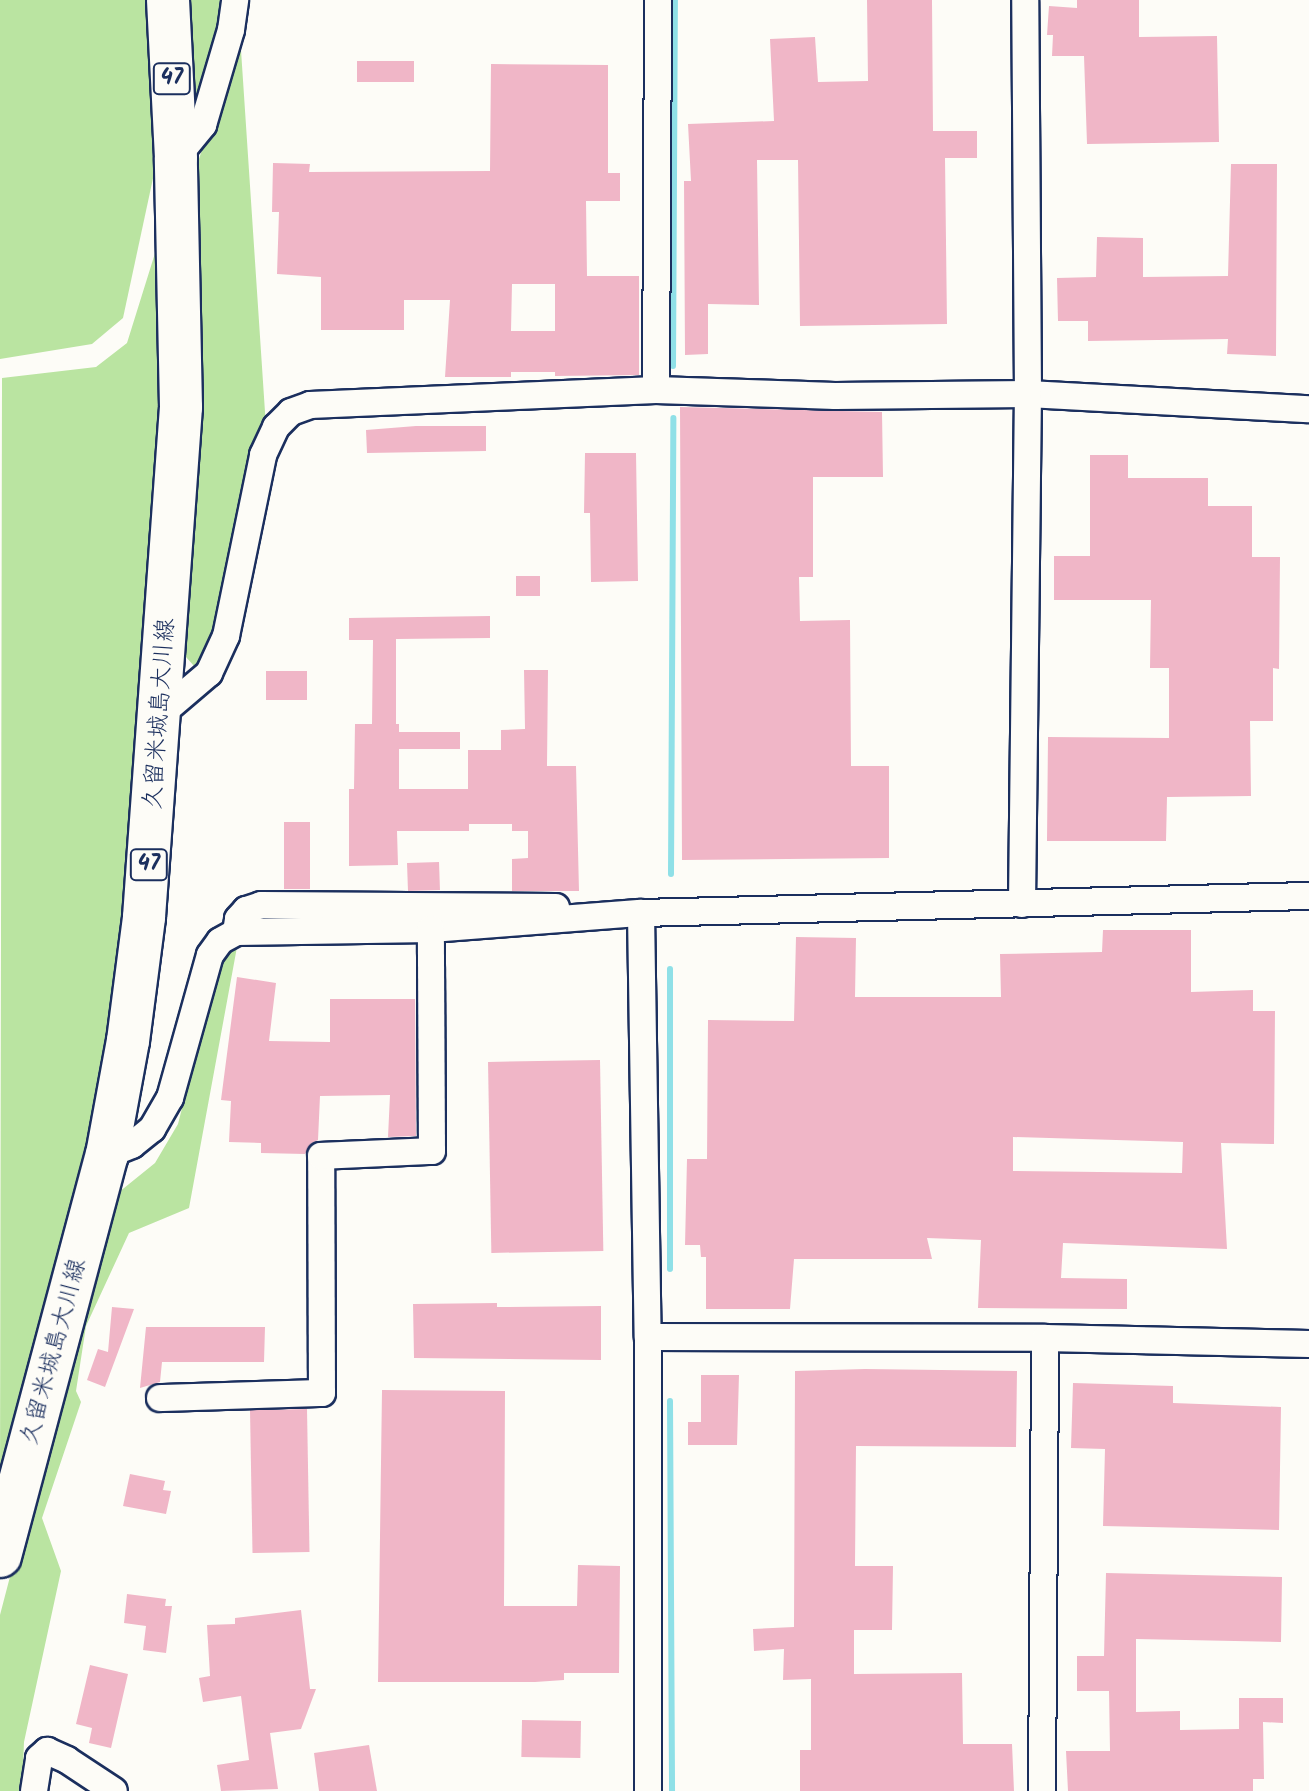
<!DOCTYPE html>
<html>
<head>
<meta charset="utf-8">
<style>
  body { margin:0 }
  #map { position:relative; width:1309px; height:1791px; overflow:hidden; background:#fdfcf7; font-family:Kalam,"Klee One",sans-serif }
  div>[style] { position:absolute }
  .green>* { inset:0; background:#bae4a1 }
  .stream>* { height:6px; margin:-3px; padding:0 3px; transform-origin:3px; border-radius:3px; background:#8fe0e7 }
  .building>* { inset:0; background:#f0b6c7; transform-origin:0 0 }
  .roads { filter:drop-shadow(2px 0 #1b2f5e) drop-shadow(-2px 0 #1b2f5e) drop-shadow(0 2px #1b2f5e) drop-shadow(0 -2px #1b2f5e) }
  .minor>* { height:26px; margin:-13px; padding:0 13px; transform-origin:13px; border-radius:13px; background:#fdfcf7 }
  .primary>* { height:42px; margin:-21px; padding:0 21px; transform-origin:21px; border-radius:21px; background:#fdfcf7 }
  span { translate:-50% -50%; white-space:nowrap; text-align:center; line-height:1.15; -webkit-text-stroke:6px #fdfcf7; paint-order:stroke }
  .shield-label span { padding:2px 6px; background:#fdfcf7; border:2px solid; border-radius:6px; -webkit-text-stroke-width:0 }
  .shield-label { font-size:22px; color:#1b2f5e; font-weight:700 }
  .street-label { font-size:24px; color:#1b2f5e }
</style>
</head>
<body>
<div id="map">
  <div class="green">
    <i style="clip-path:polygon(0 0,147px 0,158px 155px,123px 318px,92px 344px,0 359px)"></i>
    <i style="clip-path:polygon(182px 0,225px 0,201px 113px,185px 118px)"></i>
    <i style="clip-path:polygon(240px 35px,266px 427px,206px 659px,194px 666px,177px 647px,202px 406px,189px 189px)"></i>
    <i style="clip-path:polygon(161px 234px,168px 416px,131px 918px,102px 1119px,0 1490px,2px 378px,96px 367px,127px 343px)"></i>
    <i style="clip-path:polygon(237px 947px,189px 1208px,129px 1233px,86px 1326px,76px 1391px,81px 1402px,42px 1518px,61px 1571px,24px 1742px,22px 1791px,0 1791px,0 1615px,108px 1201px,155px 1163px,178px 1124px,220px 958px)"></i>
  </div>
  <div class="stream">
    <i style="left:673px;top:366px;width:366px;rotate:-89.7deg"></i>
    <i style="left:671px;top:874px;width:456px;rotate:-89.7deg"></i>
    <i style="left:670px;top:969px;width:300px;rotate:90deg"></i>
    <i style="left:670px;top:1401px;width:390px;rotate:89.7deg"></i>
  </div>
  <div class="building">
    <i style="clip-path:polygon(867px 0,932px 0,933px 131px,977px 131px,977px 158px,945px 158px,947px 324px,800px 326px,798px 160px,757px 160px,759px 305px,708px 304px,708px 354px,685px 355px,684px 181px,691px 181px,688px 124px,774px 121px,770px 39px,815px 37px,818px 82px,868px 81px)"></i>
    <i style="clip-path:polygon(1077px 0,1139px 0,1139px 37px,1217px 36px,1219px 142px,1087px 144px,1084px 56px,1052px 56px,1053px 35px,1047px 35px,1049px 6px,1077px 8px)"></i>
    <i style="left:414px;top:61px;width:21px;height:57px;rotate:90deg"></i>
    <i style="clip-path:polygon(evenodd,491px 64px,608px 65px,608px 173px,620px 173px,620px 201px,586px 201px,587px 276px,639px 276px,639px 375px,555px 376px,555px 372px,511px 372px,511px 377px,445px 377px,450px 300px,404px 300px,404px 330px,321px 330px,321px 277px,277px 274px,279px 212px,272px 212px,273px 163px,310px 164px,309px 172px,490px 171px,491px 64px,512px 284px,555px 284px,555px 331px,511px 331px,512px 284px)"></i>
    <i style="clip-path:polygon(1231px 164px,1277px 164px,1276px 356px,1227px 354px,1228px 339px,1088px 341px,1088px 321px,1058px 321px,1057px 278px,1096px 277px,1097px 237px,1143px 238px,1143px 277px,1228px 276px)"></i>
    <i style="clip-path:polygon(680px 407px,882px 412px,883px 477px,813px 477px,813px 577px,799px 577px,800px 621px,850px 620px,851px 766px,889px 766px,889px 858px,682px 860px)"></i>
    <i style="clip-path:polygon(416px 426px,486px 426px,486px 451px,367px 453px,366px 430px)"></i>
    <i style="clip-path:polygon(585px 453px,636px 453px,638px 581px,591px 582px,590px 513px,584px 513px)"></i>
    <i style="clip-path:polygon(1090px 455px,1128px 455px,1128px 478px,1208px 478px,1208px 506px,1252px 506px,1252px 557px,1280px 557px,1279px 669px,1273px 668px,1273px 721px,1250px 721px,1251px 796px,1167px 797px,1166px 841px,1047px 841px,1048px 737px,1169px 738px,1169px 668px,1150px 668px,1151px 600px,1054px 600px,1054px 556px,1090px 556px)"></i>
    <i style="left:516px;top:576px;width:24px;height:20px"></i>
    <i style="clip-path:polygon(490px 616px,490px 638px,396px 639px,396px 724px,399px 724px,399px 732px,460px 732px,460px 749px,399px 749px,399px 789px,468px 789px,468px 750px,501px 750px,501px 730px,525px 729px,524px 670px,548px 670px,547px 766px,576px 766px,579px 891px,512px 891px,512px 859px,528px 858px,528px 831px,512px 831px,512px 824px,469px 824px,469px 831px,397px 831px,398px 865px,349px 866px,349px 789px,354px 789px,355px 724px,372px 724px,373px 640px,349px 640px,349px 618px)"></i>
    <i style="left:307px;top:671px;width:29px;height:41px;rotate:90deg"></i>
    <i style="left:284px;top:822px;width:26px;height:67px"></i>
    <i style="left:439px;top:862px;width:28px;height:32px;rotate:88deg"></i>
    <i style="clip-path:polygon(evenodd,1103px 930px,1191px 930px,1191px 992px,1253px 990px,1253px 1011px,1275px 1011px,1274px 1144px,1221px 1143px,1227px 1249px,1063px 1243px,1061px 1278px,1127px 1279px,1127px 1309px,978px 1308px,981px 1240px,927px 1238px,932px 1259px,794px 1259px,790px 1309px,706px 1309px,706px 1257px,701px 1257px,700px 1245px,685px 1245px,687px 1159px,707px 1159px,708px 1020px,794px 1021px,796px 937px,856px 938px,855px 997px,1001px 997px,1000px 954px,1102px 952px,1103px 930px,1013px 1137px,1183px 1142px,1182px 1173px,1013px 1171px,1013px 1137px)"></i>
    <i style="clip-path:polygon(237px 977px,276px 983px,269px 1041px,330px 1042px,330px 999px,415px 999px,416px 1136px,388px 1137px,390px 1095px,320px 1096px,318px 1140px,312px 1143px,305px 1154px,261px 1153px,261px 1143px,229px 1142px,231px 1101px,221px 1100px)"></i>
    <i style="left:600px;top:1060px;width:191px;height:112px;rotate:89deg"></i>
    <i style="clip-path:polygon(497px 1303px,497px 1307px,601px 1306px,601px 1360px,414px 1358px,413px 1304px)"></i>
    <i style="clip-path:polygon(112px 1307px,134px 1309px,105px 1387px,87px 1380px,98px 1349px,108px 1352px)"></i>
    <i style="clip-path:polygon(146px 1327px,265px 1327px,264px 1362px,162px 1362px,160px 1382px,140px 1388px)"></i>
    <i style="clip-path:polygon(865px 1369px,1017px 1371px,1016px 1447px,856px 1446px,855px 1566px,893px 1566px,892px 1630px,854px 1630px,854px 1674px,962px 1673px,963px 1744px,1012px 1744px,1014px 1791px,800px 1791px,800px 1750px,811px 1750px,811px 1679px,783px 1680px,784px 1649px,754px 1651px,753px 1629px,794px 1627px,795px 1371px)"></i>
    <i style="clip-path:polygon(701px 1375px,739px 1375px,737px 1445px,688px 1445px,688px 1422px,701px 1422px)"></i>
    <i style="clip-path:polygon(1073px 1383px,1173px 1386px,1173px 1403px,1281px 1407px,1279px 1530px,1103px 1526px,1105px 1449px,1071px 1448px)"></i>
    <i style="clip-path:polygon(382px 1390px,505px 1391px,504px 1606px,577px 1606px,578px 1565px,620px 1566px,619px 1673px,564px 1673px,564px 1680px,535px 1682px,378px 1682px)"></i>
    <i style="left:307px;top:1409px;width:143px;height:57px;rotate:89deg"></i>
    <i style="clip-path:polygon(130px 1474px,165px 1481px,163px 1490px,171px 1491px,166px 1514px,123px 1506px)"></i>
    <i style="clip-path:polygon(1106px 1573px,1282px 1577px,1281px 1642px,1136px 1639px,1136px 1712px,1180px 1711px,1180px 1730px,1239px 1729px,1239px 1698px,1283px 1698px,1283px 1723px,1263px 1722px,1264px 1779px,1253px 1779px,1253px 1791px,1068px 1791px,1066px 1751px,1110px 1751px,1109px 1691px,1077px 1691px,1077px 1656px,1104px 1656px)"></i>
    <i style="clip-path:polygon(127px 1594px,166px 1599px,165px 1606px,172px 1606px,166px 1653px,143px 1650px,146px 1626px,124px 1623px)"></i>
    <i style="clip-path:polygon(301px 1610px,310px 1689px,316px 1689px,301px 1729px,270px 1733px,278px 1789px,221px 1791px,217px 1765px,249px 1760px,241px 1696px,203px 1702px,199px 1678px,210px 1676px,207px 1625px,235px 1624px,235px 1618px)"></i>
    <i style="clip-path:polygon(90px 1665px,128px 1674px,111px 1748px,89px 1743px,92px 1728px,76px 1724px)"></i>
    <i style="left:522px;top:1720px;width:59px;height:37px;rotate:1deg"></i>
    <i style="clip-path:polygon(369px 1745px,377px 1791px,319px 1791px,314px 1753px)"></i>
  </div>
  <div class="roads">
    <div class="minor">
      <i style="left:176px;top:158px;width:43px;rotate:-50.7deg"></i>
      <i style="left:203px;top:125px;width:99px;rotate:-73.6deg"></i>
      <i style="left:231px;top:30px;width:30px;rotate:-82deg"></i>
      <i style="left:656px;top:390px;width:390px;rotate:-89.7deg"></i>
      <i style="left:162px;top:713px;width:62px;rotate:-40.4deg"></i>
      <i style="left:209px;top:673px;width:41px;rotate:-65.3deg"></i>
      <i style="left:226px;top:636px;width:185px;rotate:-78.4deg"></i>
      <i style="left:263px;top:455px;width:31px;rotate:-65deg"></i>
      <i style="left:276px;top:427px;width:21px;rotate:-45deg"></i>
      <i style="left:291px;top:412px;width:20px;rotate:-20deg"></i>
      <i style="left:310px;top:405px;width:346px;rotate:-2.5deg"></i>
      <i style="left:656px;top:390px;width:179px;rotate:1.9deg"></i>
      <i style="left:835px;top:396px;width:193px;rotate:-0.6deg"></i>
      <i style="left:1028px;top:394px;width:281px;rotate:3.1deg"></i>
      <i style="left:1022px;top:904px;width:510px;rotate:-89.33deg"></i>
      <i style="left:1028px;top:394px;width:394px;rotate:-90.4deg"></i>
      <i style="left:641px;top:913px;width:424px;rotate:89.1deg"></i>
      <i style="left:648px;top:1337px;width:454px;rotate:90deg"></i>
      <i style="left:236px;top:932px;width:13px;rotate:-81deg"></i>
      <i style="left:238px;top:919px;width:12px;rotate:-48deg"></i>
      <i style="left:246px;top:910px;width:16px;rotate:-18deg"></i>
      <i style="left:261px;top:905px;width:295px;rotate:0.4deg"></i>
      <i style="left:107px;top:1155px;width:27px;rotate:-22deg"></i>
      <i style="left:132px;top:1145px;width:26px;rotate:-39deg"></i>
      <i style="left:152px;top:1129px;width:36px;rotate:-60deg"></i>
      <i style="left:170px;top:1098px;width:148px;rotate:-74.4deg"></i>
      <i style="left:210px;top:955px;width:17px;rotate:-54deg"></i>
      <i style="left:220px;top:941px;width:18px;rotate:-29deg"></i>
      <i style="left:236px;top:932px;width:195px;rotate:-0.9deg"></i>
      <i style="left:431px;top:929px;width:211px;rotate:-4.4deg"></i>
      <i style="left:641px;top:913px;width:668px;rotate:-1.46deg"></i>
      <i style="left:648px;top:1337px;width:397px;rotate:0.1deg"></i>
      <i style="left:1045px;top:1338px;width:264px;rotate:1.3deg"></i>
      <i style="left:160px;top:1398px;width:162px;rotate:-1.8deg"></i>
      <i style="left:322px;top:1393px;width:237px;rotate:-90.2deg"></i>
      <i style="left:321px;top:1156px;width:111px;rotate:-2.6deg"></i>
      <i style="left:432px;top:1151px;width:222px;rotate:-90.3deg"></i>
      <i style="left:34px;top:1791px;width:33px;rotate:-81deg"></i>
      <i style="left:39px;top:1758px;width:11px;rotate:-41deg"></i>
      <i style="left:47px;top:1751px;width:22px;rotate:24deg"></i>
      <i style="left:67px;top:1760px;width:56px;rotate:33.4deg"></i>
      <i style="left:1042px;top:1791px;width:453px;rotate:-89.6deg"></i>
    </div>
    <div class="primary">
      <i style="left:0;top:1556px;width:415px;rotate:-75.1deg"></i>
      <i style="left:107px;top:1155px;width:116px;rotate:-79.6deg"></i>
      <i style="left:128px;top:1041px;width:125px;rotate:-82.6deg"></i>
      <i style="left:144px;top:917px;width:511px;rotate:-85.85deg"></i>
      <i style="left:181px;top:407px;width:249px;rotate:-91.2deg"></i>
      <i style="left:176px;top:158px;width:158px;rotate:-92.9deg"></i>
    </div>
  </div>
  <div class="shield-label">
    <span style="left:172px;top:79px">47</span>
    <span style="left:149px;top:865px">47</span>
  </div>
  <div class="street-label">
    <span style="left:160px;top:714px;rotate:-86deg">久留米城島大川線</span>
    <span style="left:54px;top:1352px;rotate:-75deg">久留米城島大川線</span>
  </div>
</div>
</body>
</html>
